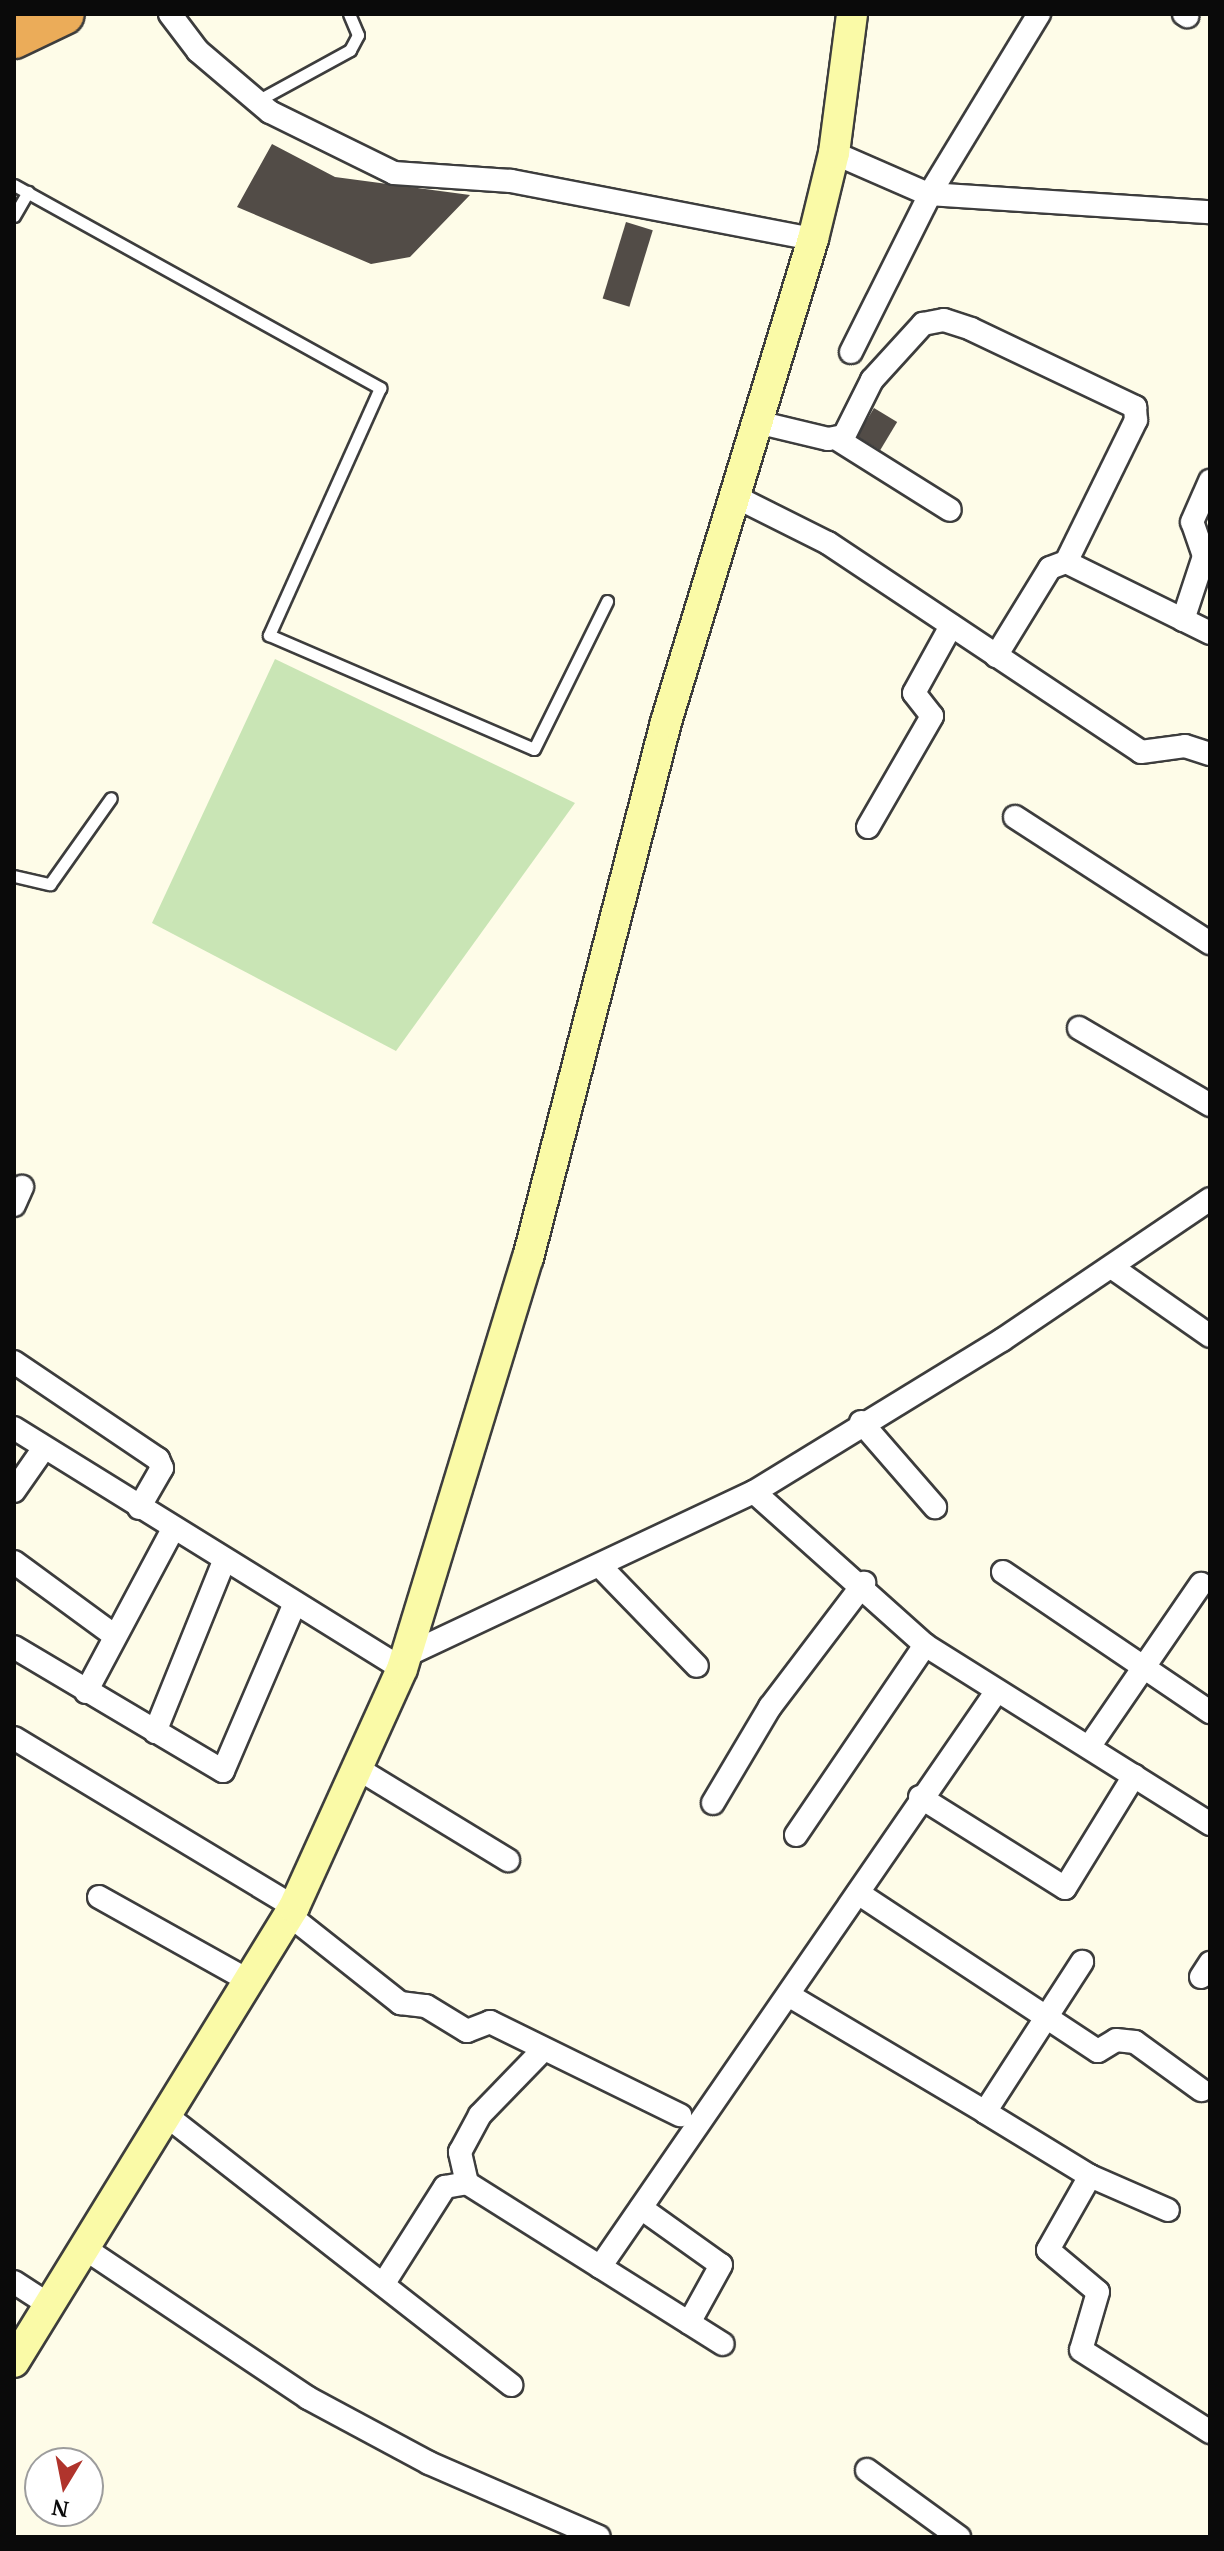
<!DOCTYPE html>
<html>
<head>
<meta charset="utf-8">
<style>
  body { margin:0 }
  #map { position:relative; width:1224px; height:2551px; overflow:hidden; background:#fefce8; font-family:"PT Serif",serif }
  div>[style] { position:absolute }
  .green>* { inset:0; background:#c9e5b5 }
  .building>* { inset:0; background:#524c47; transform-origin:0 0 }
  .roads { filter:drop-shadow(2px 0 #3d3d3d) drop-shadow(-2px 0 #3d3d3d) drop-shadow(0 2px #3d3d3d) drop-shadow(0 -2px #3d3d3d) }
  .lane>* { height:11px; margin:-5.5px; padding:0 5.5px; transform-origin:5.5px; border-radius:5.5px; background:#fff }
  .street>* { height:22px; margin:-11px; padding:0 11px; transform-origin:11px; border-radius:11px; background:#fff }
  .secondary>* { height:30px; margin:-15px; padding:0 15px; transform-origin:15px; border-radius:15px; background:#fafaa7 }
  .highway>* { height:40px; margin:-20px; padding:0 20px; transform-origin:20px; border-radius:20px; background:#ebac59 }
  span { translate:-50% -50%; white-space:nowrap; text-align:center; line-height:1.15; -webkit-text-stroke:8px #fff; paint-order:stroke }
  .frame { position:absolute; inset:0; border:16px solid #0a0a0a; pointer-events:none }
  .north { position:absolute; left:24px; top:2447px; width:80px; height:80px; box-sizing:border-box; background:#fff; border:2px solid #9d9d9d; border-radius:50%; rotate:190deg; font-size:22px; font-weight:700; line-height:32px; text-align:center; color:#0a0a0a }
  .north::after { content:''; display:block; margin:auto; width:28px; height:36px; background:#b0342c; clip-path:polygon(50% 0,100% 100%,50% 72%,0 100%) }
</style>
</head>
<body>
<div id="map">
  <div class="green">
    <i style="clip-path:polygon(275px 659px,575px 803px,396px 1051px,152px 923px)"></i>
  </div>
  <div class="building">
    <i style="clip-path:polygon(272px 144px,335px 177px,470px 195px,410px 257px,371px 264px,237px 207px)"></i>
    <i style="left:626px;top:222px;width:28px;height:80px;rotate:17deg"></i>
    <i style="left:874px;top:408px;width:27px;height:33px;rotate:31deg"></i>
  </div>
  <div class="roads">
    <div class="lane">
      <i style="left:257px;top:101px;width:106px;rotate:-28.7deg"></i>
      <i style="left:350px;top:50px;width:17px;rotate:-62deg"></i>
      <i style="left:358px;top:35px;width:23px;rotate:-113deg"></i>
      <i style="left:14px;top:185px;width:419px;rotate:29deg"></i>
      <i style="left:380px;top:388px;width:271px;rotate:114.2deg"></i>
      <i style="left:269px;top:635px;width:288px;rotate:23.3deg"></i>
      <i style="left:534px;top:749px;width:165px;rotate:-63.7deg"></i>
      <i style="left:14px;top:216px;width:28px;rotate:-60deg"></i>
      <i style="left:14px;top:876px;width:37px;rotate:13deg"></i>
      <i style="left:50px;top:884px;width:105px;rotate:-54.7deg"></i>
    </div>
    <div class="street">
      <i style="left:170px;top:14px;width:46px;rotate:52.9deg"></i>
      <i style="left:198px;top:51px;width:94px;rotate:40.3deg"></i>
      <i style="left:270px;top:112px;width:138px;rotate:26.2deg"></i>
      <i style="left:394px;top:173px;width:117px;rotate:3.9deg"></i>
      <i style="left:511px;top:181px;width:308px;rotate:10.9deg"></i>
      <i style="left:1184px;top:14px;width:4px;rotate:34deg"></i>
      <i style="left:834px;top:153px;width:103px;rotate:23.6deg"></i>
      <i style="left:928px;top:194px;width:283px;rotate:3.7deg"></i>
      <i style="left:851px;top:352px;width:181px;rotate:-63.4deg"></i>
      <i style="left:932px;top:190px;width:206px;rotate:-58.7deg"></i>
      <i style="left:757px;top:422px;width:73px;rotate:13.5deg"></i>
      <i style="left:828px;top:439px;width:16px;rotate:-11deg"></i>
      <i style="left:844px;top:436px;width:63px;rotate:-63.4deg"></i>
      <i style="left:872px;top:380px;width:76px;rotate:-47.7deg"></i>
      <i style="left:923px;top:324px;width:21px;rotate:-11deg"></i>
      <i style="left:944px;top:320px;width:28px;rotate:18deg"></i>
      <i style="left:971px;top:329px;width:182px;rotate:25.4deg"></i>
      <i style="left:1135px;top:407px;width:13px;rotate:86deg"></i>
      <i style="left:1136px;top:420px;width:158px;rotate:116.2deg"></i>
      <i style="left:837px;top:439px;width:133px;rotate:32.1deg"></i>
      <i style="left:734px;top:496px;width:105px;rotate:26.6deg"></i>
      <i style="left:828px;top:543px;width:376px;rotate:33.7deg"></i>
      <i style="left:1141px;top:752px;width:44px;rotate:-7.8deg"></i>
      <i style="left:1185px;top:746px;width:26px;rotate:18deg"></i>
      <i style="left:1183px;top:620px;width:67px;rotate:-71.8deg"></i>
      <i style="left:1204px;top:556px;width:36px;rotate:-109deg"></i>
      <i style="left:1192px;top:522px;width:45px;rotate:-66.3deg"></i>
      <i style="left:996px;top:656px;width:103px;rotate:-58.5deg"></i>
      <i style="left:1050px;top:568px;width:17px;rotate:-21deg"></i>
      <i style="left:1066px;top:562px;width:161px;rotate:26.2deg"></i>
      <i style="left:1015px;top:817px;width:232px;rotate:32.9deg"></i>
      <i style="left:868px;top:827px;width:128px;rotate:-60deg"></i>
      <i style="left:932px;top:716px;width:29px;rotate:-128deg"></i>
      <i style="left:914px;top:693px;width:77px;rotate:-61.1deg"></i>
      <i style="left:1079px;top:1028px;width:152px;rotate:30.4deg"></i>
      <i style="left:14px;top:1205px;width:20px;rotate:-66deg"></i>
      <i style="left:1113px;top:1268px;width:118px;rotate:35deg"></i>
      <i style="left:14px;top:1362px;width:174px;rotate:34deg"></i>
      <i style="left:158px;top:1459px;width:10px;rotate:66deg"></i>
      <i style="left:162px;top:1468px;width:46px;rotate:119.9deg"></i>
      <i style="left:861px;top:1422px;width:113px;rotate:49deg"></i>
      <i style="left:14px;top:1428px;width:457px;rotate:31.8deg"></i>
      <i style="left:14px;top:1491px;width:52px;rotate:-55.1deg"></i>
      <i style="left:754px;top:1492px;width:229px;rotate:41.8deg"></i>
      <i style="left:925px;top:1645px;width:337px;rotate:32.1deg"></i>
      <i style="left:14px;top:1562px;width:125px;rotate:36.2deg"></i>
      <i style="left:600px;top:1566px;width:139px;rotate:45.9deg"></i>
      <i style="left:1003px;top:1572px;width:250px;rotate:34.1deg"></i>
      <i style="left:14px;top:1647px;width:243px;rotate:30.7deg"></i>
      <i style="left:223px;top:1771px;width:181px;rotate:-66.8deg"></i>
      <i style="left:407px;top:1655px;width:383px;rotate:-25.2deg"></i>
      <i style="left:754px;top:1492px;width:291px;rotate:-31.5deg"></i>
      <i style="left:1002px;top:1340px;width:251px;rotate:-34.1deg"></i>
      <i style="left:86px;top:1692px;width:185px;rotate:-61.9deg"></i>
      <i style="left:155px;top:1732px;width:184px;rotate:-68deg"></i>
      <i style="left:14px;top:1738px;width:327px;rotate:31.1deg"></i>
      <i style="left:1089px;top:1747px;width:198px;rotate:-55.5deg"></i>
      <i style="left:357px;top:1768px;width:177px;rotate:31.4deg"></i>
      <i style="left:920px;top:1797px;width:171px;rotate:32.1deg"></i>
      <i style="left:1065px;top:1888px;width:132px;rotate:-58.4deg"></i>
      <i style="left:713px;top:1803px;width:112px;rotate:-59.3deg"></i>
      <i style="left:770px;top:1707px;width:156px;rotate:-52.8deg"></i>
      <i style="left:796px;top:1835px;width:230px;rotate:-55.8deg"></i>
      <i style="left:858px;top:1893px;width:287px;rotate:33.4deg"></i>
      <i style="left:1098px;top:2051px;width:21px;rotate:-31deg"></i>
      <i style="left:1116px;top:2040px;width:19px;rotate:6deg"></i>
      <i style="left:1135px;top:2042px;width:82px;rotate:36deg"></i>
      <i style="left:99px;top:1897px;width:172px;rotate:29.2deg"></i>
      <i style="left:289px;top:1915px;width:142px;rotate:38.4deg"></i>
      <i style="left:400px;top:2003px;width:26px;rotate:7deg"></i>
      <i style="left:426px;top:2006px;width:48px;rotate:31.4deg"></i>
      <i style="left:467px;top:2031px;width:25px;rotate:-21deg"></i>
      <i style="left:490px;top:2022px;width:212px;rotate:26.1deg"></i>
      <i style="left:1201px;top:1977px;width:17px;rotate:-57deg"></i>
      <i style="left:790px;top:1996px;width:227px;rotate:30.7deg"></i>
      <i style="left:985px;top:2112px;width:179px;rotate:-57.1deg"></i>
      <i style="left:985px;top:2112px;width:123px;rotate:31.4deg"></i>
      <i style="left:1090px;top:2176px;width:85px;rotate:119.6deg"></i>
      <i style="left:1048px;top:2250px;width:65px;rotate:40deg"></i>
      <i style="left:1098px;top:2292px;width:60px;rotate:106.3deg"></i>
      <i style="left:1081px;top:2350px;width:153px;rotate:32.4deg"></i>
      <i style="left:167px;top:2116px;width:437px;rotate:38deg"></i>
      <i style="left:1090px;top:2176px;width:85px;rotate:23.6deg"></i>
      <i style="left:467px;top:2183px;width:32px;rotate:-103deg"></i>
      <i style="left:460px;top:2152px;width:42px;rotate:-61.6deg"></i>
      <i style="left:480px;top:2115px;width:91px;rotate:-45.9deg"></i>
      <i style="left:641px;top:2208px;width:98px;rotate:35.5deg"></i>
      <i style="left:721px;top:2265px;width:66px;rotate:118.9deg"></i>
      <i style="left:87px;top:2250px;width:266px;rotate:33.8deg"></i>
      <i style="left:308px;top:2398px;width:137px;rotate:28.2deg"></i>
      <i style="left:429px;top:2463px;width:185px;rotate:23.5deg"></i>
      <i style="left:600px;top:2267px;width:698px;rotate:-55.44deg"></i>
      <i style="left:14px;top:2282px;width:44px;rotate:33deg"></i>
      <i style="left:384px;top:2283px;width:114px;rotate:-57.6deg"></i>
      <i style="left:445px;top:2187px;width:22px;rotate:-10deg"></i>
      <i style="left:467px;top:2183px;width:302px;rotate:32.2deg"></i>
      <i style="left:867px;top:2470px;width:114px;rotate:36.1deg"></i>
    </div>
    <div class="secondary">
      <i style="left:14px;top:2362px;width:534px;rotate:-58.39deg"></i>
      <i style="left:294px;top:1907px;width:261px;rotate:-65.6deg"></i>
      <i style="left:402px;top:1669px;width:430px;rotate:-73deg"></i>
      <i style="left:528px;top:1258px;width:553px;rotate:-75.56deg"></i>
      <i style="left:666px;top:722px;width:505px;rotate:-73.07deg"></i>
      <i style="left:813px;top:239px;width:89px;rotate:-76.3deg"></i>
      <i style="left:834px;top:153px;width:140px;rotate:-82.6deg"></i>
    </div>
    <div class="highway">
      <i style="left:14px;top:38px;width:55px;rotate:-25.6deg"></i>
    </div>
  </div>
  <div class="frame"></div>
  <div class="north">N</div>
</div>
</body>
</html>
